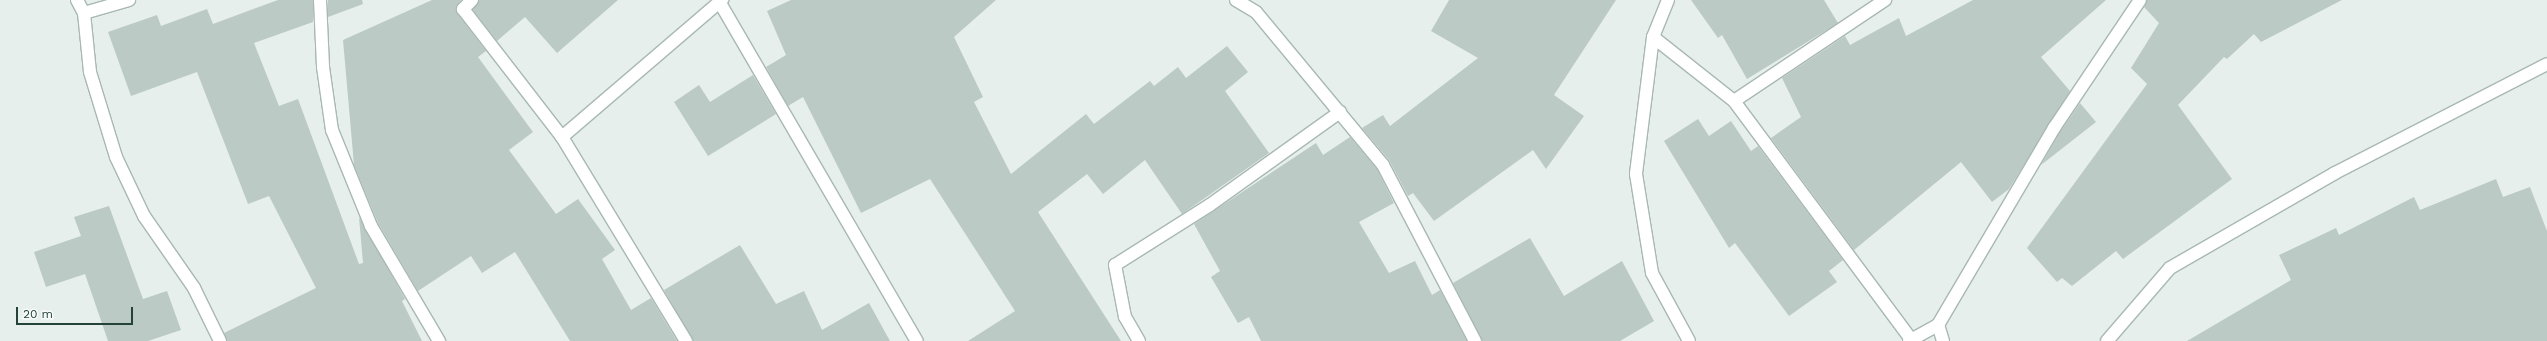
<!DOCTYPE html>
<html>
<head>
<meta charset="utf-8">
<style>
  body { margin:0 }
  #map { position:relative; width:2547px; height:341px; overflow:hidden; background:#e6efeb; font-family:"Work Sans",sans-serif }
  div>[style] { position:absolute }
  .building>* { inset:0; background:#bbcac4 }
  .roads { filter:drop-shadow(1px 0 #a8b8b2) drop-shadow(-1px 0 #a8b8b2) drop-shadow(0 1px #a8b8b2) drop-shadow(0 -1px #a8b8b2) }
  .minor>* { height:12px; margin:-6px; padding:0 6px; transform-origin:6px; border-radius:6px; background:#fff }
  span { translate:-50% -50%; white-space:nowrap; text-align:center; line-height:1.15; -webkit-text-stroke:3px #f7fbf9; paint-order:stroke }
  .scale { position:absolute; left:16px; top:307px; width:117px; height:18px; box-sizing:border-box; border:2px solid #24423a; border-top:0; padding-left:5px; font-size:12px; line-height:14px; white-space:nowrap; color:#24423a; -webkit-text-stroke:3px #f7fbf9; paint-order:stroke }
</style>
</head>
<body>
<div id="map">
  <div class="building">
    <i style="clip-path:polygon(278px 0,313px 0,313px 22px,254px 43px,279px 106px,298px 99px,359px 264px,363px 263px,359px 217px,405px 299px,402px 301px,422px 341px,227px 341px,224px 333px,316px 288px,269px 196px,248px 204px,197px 72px,131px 96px,108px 32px,157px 15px,161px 26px,207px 9px,213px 24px)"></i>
    <i style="clip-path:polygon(328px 0,362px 0,363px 4px,328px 17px)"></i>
    <i style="clip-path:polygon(432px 0,461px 0,456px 6px,457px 13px,486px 51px,478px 57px,533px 132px,509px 150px,556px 214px,578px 199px,615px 250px,602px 259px,631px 310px,651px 298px,677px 341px,570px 341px,515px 252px,482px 273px,471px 256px,418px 291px,378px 223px,354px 165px,343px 40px)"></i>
    <i style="clip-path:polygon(479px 0,618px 0,557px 53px,525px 17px,497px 41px,473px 10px)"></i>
    <i style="clip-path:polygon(791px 0,996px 0,954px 37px,983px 97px,974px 102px,1011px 174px,1086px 114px,1094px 124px,1150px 81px,1154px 86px,1178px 67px,1186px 78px,1227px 46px,1248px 72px,1225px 91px,1269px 153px,1182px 214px,1145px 160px,1103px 194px,1087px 174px,1038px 212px,1121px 341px,968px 341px,1015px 311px,930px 179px,861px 213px,803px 97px,788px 106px,766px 67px,786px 55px,767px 11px)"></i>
    <i style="clip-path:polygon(1449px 0,1616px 0,1554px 95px,1584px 116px,1546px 169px,1533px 150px,1434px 221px,1413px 193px,1408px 196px,1389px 160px,1362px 128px,1383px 115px,1390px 126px,1478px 58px,1431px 31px)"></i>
    <i style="clip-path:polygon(1691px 0,1824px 0,1838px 23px,1747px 79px,1722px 35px,1718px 38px)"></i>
    <i style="clip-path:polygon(1973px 0,2106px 0,2041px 57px,2070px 91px,2009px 189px,1992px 202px,1961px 162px,1854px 250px,1771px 138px,1801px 117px,1782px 78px,1845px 36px,1850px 45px,1899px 18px,1906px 36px)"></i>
    <i style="clip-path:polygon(2147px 0,2342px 0,2261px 42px,2254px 34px,2227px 59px,2224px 57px,2178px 105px,2232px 179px,2123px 259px,2116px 251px,2072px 286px,2062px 278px,2057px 282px,2027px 248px,2147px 84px,2131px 68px,2159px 23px,2144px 7px)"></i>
    <i style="clip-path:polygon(753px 75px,776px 114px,708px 156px,674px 102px,699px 85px,710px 102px)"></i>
    <i style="clip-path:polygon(2080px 103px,2096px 122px,2041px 165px,2060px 132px)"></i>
    <i style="clip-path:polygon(1698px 119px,1709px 136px,1731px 121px,1751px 151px,1758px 146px,1843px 260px,1829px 271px,1837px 282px,1789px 316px,1735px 243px,1729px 248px,1664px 141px)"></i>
    <i style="clip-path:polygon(1350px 137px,1377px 169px,1394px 203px,1359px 222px,1389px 273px,1415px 261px,1432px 295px,1440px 290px,1467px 341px,1261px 341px,1249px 317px,1238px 323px,1211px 277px,1220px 271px,1194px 224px,1316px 143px,1323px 155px)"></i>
    <i style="clip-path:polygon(2496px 179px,2503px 197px,2530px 187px,2547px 231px,2547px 341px,2187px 341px,2291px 280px,2279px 255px,2336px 228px,2339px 235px,2414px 197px,2420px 210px)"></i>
    <i style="clip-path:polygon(109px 206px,143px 299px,167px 291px,181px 330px,148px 341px,108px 341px,85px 274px,46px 287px,34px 252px,81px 236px,74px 217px)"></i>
    <i style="clip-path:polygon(1530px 238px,1564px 296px,1622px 261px,1654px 321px,1620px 341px,1482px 341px,1453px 283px)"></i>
    <i style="clip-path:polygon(740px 245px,776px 304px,804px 291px,822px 330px,869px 303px,890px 341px,693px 341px,664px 290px)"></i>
  </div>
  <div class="roads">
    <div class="minor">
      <i style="left:77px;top:0;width:15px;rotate:62deg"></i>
      <i style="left:84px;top:13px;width:59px;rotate:84.2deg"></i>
      <i style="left:90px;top:72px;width:89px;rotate:73deg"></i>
      <i style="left:116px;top:157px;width:65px;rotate:64.6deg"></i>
      <i style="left:144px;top:216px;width:88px;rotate:55.2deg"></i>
      <i style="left:194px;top:288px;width:59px;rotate:63.9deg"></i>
      <i style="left:320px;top:0;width:67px;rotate:87.4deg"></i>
      <i style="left:323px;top:67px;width:64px;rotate:81.9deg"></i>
      <i style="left:332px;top:130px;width:104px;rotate:67.9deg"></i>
      <i style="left:371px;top:226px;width:134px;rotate:59.4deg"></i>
      <i style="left:472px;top:0;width:13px;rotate:135deg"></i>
      <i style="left:463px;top:9px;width:162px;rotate:52.3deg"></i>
      <i style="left:562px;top:137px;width:239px;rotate:58.7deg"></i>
      <i style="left:1236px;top:0;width:23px;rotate:31deg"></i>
      <i style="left:1256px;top:12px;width:199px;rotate:50.3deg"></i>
      <i style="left:1383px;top:165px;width:199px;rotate:62.4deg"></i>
      <i style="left:1668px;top:0;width:40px;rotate:112deg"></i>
      <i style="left:1653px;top:37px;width:103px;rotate:38.3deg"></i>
      <i style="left:1734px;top:101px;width:297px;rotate:53.4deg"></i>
      <i style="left:720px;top:3px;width:391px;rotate:59.8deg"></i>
      <i style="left:84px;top:13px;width:47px;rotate:-16.1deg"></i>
      <i style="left:1653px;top:37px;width:138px;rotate:97.1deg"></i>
      <i style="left:1636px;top:174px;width:100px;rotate:80.8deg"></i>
      <i style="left:1652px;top:273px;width:77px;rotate:61.4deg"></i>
      <i style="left:1734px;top:101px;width:182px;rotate:-33.8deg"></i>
      <i style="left:562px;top:137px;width:211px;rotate:-40.6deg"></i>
      <i style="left:1139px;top:341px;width:28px;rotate:-120deg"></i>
      <i style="left:1125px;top:317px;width:53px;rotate:-100.9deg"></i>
      <i style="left:1115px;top:265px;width:112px;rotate:-32.3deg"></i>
      <i style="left:1210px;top:205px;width:160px;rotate:-35.6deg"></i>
      <i style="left:1909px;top:341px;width:33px;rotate:-29deg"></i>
      <i style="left:1943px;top:341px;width:17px;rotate:-107deg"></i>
      <i style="left:1938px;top:325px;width:229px;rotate:-59.5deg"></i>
      <i style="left:2054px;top:128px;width:154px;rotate:-56.1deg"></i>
      <i style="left:2107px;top:341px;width:96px;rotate:-49.2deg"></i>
      <i style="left:2170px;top:268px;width:190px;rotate:-29.9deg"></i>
      <i style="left:2335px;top:173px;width:238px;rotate:-27.2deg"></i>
    </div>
  </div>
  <div class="scale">20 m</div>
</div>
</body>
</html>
